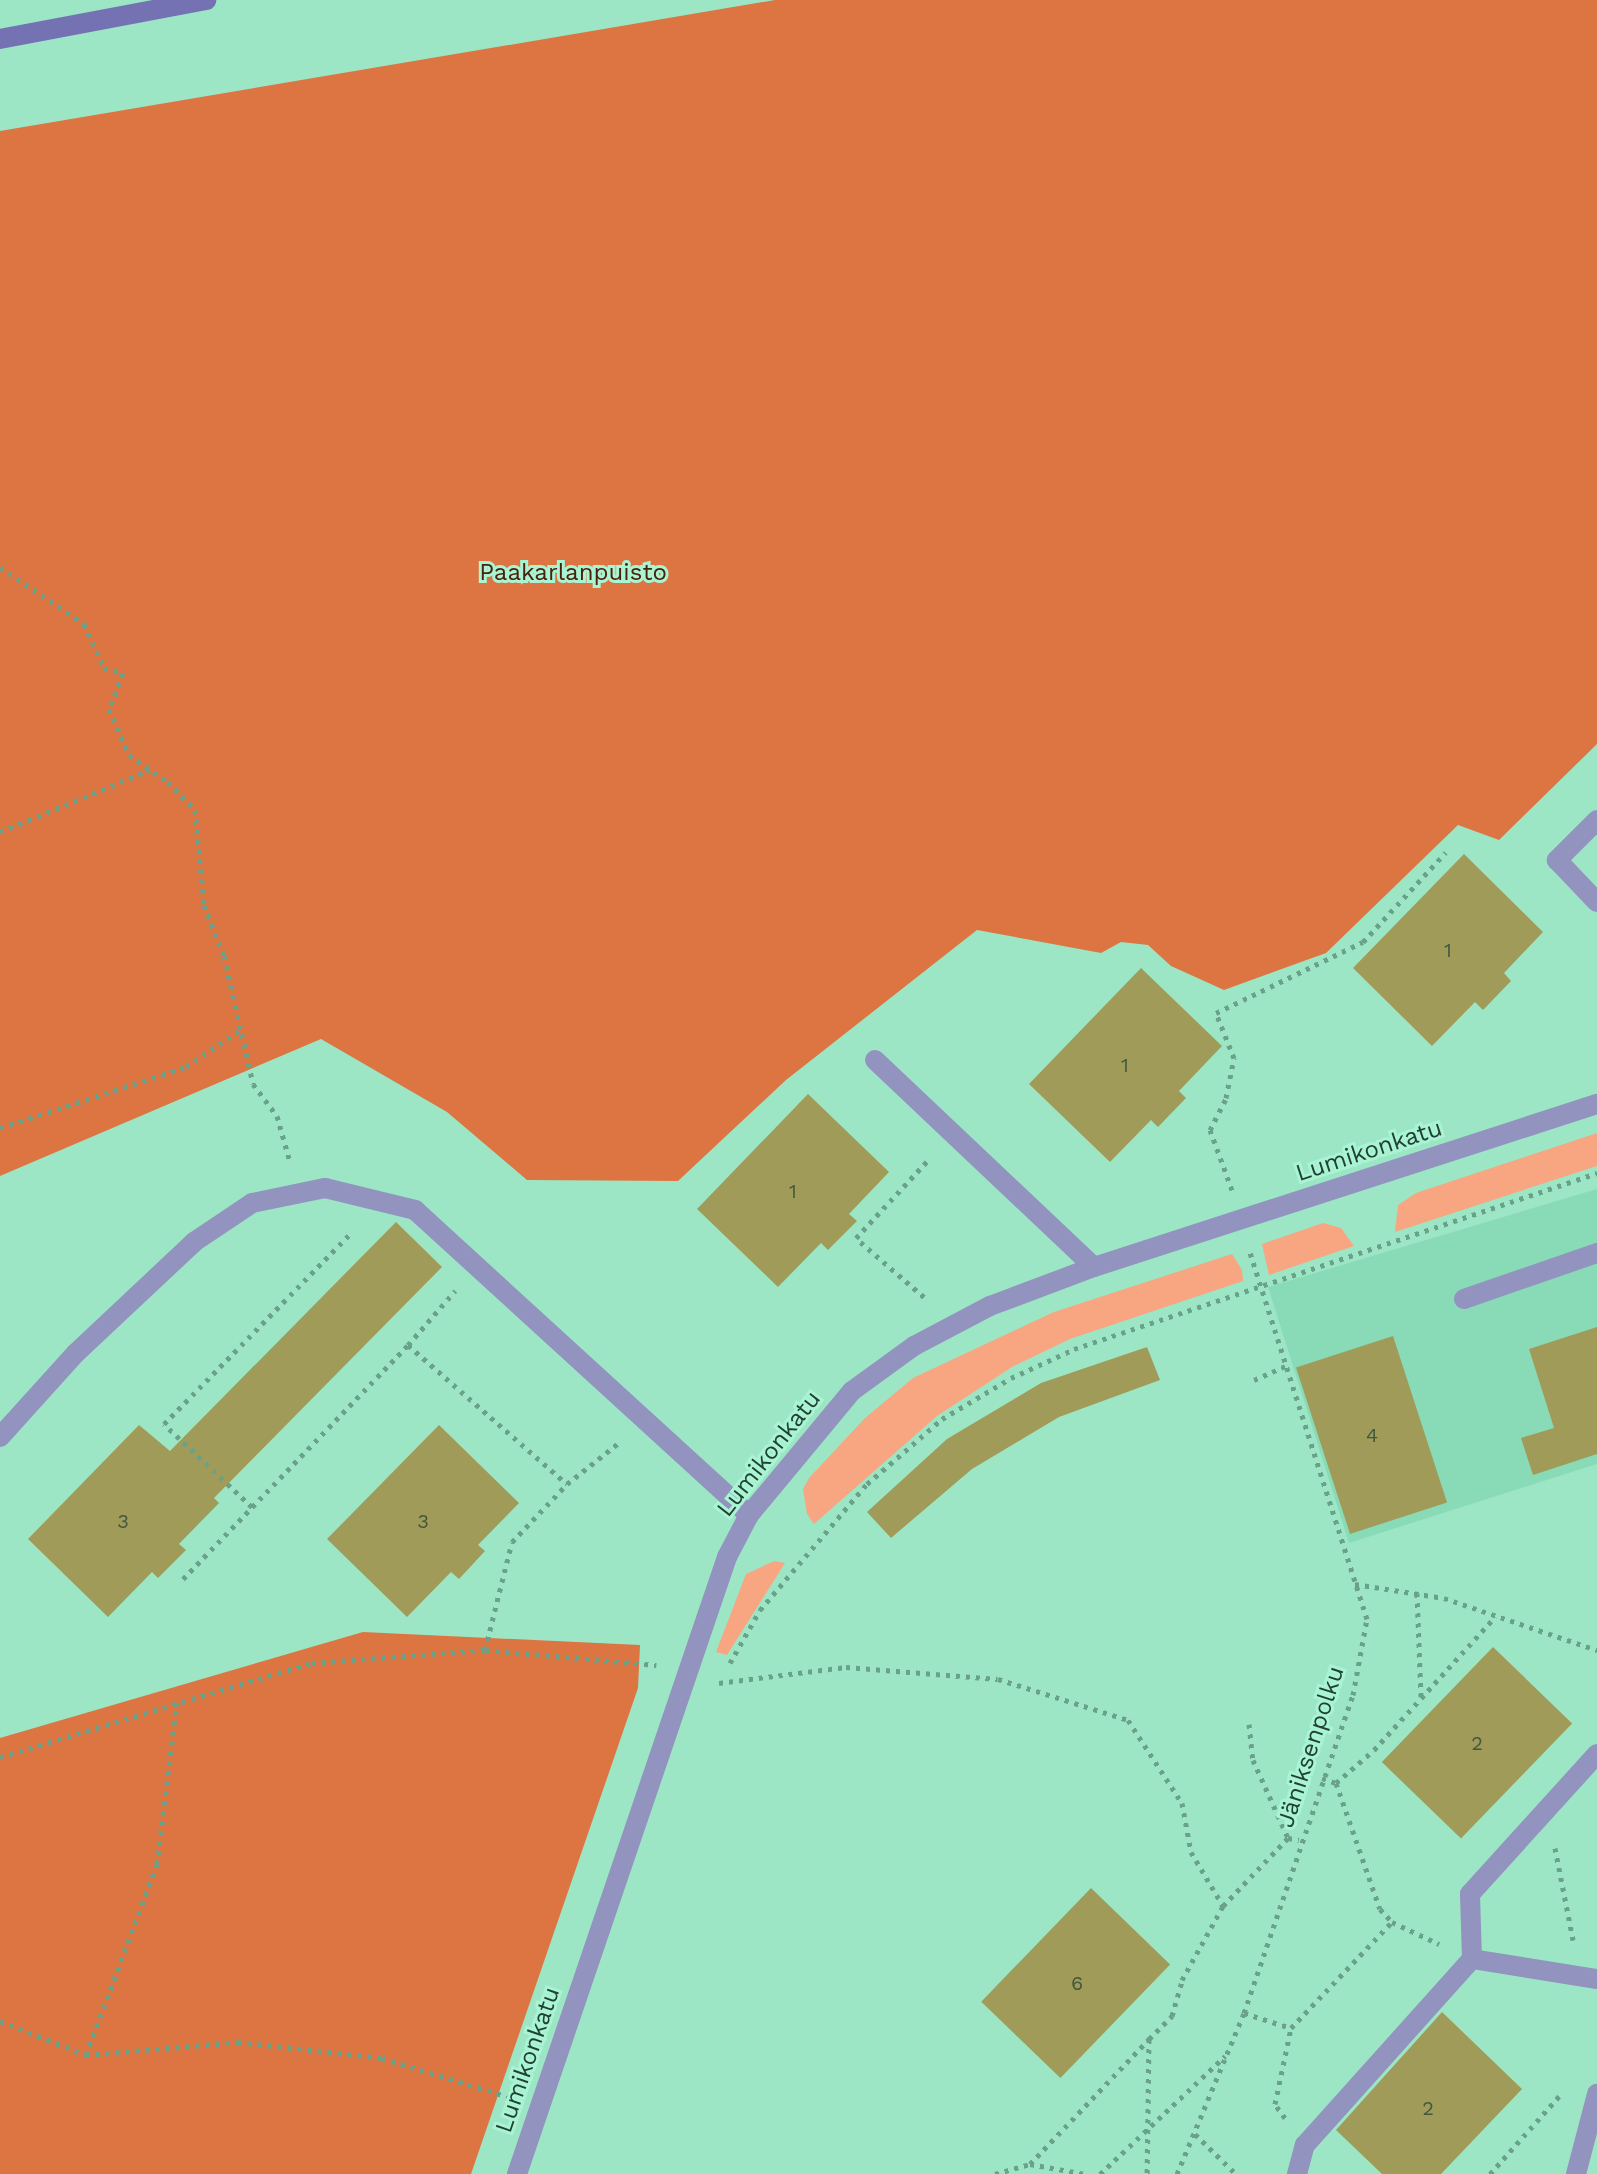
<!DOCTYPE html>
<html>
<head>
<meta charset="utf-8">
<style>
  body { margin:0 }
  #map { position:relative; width:1597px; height:2174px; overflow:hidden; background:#9ce6c5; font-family:"Work Sans",sans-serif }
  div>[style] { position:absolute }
  .built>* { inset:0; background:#89dbb8 }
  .green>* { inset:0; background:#f8a681 }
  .forest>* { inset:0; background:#dd7543 }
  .building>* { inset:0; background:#a09b59; transform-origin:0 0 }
  .path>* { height:5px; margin-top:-2.5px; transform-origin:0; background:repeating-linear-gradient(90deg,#69a189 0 4px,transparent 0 10px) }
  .lane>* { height:20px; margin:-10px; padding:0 10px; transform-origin:10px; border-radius:10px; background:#9393bf }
  .street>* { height:20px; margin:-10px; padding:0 10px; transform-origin:10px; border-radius:10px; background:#9393bf }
  .secondary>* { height:20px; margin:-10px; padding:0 10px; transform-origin:10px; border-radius:10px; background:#7572b3 }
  span { translate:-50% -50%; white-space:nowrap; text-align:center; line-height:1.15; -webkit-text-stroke:6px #a9f4d2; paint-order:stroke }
  .number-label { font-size:20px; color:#42583d }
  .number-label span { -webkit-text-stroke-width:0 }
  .park-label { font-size:24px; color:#4a210c }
  .street-label { font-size:24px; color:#224134 }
</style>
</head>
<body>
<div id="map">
  <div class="built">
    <i style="clip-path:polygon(1597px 1189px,1597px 1464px,1349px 1543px,1268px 1287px)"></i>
  </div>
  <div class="green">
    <i style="clip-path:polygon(1597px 1133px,1597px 1166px,1395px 1232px,1398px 1205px,1416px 1193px)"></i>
    <i style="clip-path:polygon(1323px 1223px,1341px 1228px,1354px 1246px,1269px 1275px,1262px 1244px)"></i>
    <i style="clip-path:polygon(1232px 1254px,1242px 1270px,1243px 1281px,1070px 1339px,1012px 1367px,937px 1416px,814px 1524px,807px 1514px,803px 1489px,809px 1478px,865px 1418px,913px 1378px,1054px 1312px)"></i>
    <i style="clip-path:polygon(774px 1561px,785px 1563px,727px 1655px,716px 1652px,746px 1574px)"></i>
  </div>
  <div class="forest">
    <i style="clip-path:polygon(775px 0,1597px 0,1597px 744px,1499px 840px,1458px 825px,1326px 953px,1224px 990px,1171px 966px,1148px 945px,1121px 942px,1101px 953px,977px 930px,786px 1080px,678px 1181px,527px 1180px,447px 1112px,321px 1039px,0 1176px,0 131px)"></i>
    <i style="clip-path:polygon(363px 1632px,640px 1645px,638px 1688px,471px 2174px,0 2174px,0 1738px)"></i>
  </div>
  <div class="building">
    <i style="clip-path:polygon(1464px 854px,1543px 932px,1504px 973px,1511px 981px,1483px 1010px,1475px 1002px,1432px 1046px,1353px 968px)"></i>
    <i style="clip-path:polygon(1141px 968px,1222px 1046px,1179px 1091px,1186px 1098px,1158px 1127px,1151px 1120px,1110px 1162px,1029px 1084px)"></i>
    <i style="clip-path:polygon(808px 1094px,889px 1172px,849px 1214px,857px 1221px,828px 1250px,821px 1243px,778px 1287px,697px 1209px)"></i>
    <i style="clip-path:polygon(396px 1222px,442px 1267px,214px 1498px,219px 1503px,179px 1544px,186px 1550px,158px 1578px,152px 1572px,108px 1617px,28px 1539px,139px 1425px,170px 1451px)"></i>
    <i style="clip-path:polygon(1597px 1327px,1597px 1454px,1533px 1475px,1521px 1438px,1554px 1428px,1529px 1349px)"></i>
    <i style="left:1393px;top:1336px;width:175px;height:102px;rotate:72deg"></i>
    <i style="clip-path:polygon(1147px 1347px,1160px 1380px,1059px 1417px,972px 1469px,891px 1538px,867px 1512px,947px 1439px,1041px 1383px)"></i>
    <i style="clip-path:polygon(439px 1425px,519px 1503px,478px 1545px,485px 1551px,459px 1579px,451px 1572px,407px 1617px,327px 1539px)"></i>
    <i style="left:1493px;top:1647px;width:110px;height:160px;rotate:44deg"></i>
    <i style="left:1091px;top:1888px;width:110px;height:158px;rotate:44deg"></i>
    <i style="clip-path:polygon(1442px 2012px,1522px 2089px,1441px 2174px,1382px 2174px,1336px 2130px)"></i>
  </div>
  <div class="path">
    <i style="left:0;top:567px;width:102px;rotate:34.2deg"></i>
    <i style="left:84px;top:624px;width:48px;rotate:65.6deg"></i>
    <i style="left:104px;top:668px;width:20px;rotate:15deg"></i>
    <i style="left:123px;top:673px;width:39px;rotate:111deg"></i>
    <i style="left:109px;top:709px;width:50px;rotate:66.5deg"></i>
    <i style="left:129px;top:755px;width:47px;rotate:34.7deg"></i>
    <i style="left:168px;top:782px;width:39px;rotate:46deg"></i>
    <i style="left:195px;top:810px;width:95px;rotate:84.6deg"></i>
    <i style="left:204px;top:905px;width:55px;rotate:68.6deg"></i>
    <i style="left:224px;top:956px;width:131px;rotate:77.2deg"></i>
    <i style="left:253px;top:1084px;width:40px;rotate:53deg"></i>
    <i style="left:277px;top:1116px;width:48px;rotate:74.2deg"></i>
    <i style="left:0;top:832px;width:162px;rotate:-22.5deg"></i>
    <i style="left:0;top:1128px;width:196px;rotate:-18.2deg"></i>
    <i style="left:186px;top:1067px;width:67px;rotate:-34.6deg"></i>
    <i style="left:1232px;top:1190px;width:64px;rotate:-110.1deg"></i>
    <i style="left:1210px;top:1130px;width:36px;rotate:-63deg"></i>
    <i style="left:1226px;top:1098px;width:41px;rotate:-78.7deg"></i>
    <i style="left:1234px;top:1058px;width:48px;rotate:-111.8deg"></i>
    <i style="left:1216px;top:1013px;width:163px;rotate:-25.8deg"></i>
    <i style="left:1363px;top:942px;width:122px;rotate:-47.3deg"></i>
    <i style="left:924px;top:1297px;width:90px;rotate:-139.1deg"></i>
    <i style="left:856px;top:1238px;width:109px;rotate:-47.2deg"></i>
    <i style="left:408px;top:1345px;width:72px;rotate:-49deg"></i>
    <i style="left:1254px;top:1380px;width:34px;rotate:-24deg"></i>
    <i style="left:252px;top:1507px;width:121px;rotate:-136.7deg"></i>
    <i style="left:164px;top:1424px;width:270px;rotate:-45.6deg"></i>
    <i style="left:183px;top:1579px;width:325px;rotate:-46.1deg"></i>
    <i style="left:408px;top:1345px;width:211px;rotate:41.2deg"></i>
    <i style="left:567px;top:1484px;width:69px;rotate:-38.5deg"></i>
    <i style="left:1355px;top:1584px;width:90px;rotate:8.9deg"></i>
    <i style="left:1444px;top:1598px;width:162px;rotate:18.8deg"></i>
    <i style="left:1417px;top:1593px;width:104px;rotate:87.8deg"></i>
    <i style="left:485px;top:1650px;width:111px;rotate:-76deg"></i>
    <i style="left:512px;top:1542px;width:80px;rotate:-46.5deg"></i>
    <i style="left:730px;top:1663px;width:61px;rotate:-60.5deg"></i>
    <i style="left:760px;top:1610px;width:165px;rotate:-49.7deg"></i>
    <i style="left:867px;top:1484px;width:99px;rotate:-40.9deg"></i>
    <i style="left:942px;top:1419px;width:80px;rotate:-30.7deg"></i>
    <i style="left:1011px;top:1378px;width:69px;rotate:-24.7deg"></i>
    <i style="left:1074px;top:1349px;width:552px;rotate:-18.6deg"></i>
    <i style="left:719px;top:1683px;width:128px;rotate:-7.2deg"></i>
    <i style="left:846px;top:1667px;width:152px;rotate:4.5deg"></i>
    <i style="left:998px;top:1679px;width:136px;rotate:17.5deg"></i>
    <i style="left:1128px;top:1720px;width:99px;rotate:57deg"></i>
    <i style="left:1182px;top:1803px;width:50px;rotate:79.6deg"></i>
    <i style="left:1191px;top:1852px;width:63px;rotate:59.3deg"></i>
    <i style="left:1249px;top:1724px;width:36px;rotate:84deg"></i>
    <i style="left:1253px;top:1760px;width:85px;rotate:65.8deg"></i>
    <i style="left:0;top:1757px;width:325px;rotate:-16.8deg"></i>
    <i style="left:311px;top:1663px;width:174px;rotate:-4.3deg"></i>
    <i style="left:485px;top:1650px;width:172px;rotate:5deg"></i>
    <i style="left:1322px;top:1778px;width:15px;rotate:20deg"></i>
    <i style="left:1336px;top:1783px;width:133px;rotate:70.8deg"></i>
    <i style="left:1380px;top:1909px;width:18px;rotate:47deg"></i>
    <i style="left:1336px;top:1783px;width:50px;rotate:-41deg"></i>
    <i style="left:1374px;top:1750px;width:180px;rotate:-47.7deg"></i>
    <i style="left:1555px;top:1848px;width:94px;rotate:78.9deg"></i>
    <i style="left:1244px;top:2013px;width:49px;rotate:17.7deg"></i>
    <i style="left:1291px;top:2028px;width:146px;rotate:-46.4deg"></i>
    <i style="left:1392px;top:1922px;width:52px;rotate:25.1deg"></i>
    <i style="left:0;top:2021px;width:92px;rotate:21.6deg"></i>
    <i style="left:86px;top:2055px;width:153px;rotate:-4.9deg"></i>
    <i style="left:238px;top:2042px;width:145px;rotate:6.3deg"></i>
    <i style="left:382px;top:2058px;width:133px;rotate:17.1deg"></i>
    <i style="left:1149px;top:2039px;width:33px;rotate:-45deg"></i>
    <i style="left:1172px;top:2016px;width:37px;rotate:-74deg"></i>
    <i style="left:1182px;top:1980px;width:85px;rotate:-61deg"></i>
    <i style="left:1223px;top:1906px;width:94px;rotate:-46.3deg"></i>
    <i style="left:1288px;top:1838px;width:11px;rotate:10deg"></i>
    <i style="left:86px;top:2055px;width:204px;rotate:-69.6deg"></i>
    <i style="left:157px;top:1864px;width:163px;rotate:-83deg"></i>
    <i style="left:1285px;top:2118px;width:17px;rotate:-126deg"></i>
    <i style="left:1275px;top:2104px;width:78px;rotate:-78.1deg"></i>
    <i style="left:1195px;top:2134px;width:57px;rotate:44.3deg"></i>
    <i style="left:1030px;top:2164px;width:173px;rotate:-46.4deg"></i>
    <i style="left:1149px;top:2039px;width:135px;rotate:90.8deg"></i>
    <i style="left:995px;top:2174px;width:36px;rotate:-16deg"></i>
    <i style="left:1030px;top:2164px;width:56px;rotate:10.3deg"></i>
    <i style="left:1100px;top:2174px;width:172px;rotate:-43.3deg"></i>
    <i style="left:1177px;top:2174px;width:174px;rotate:-67.4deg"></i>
    <i style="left:1244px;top:2013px;width:336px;rotate:-71.1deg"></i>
    <i style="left:1353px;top:1695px;width:77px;rotate:-79.6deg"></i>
    <i style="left:1367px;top:1619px;width:388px;rotate:-107.7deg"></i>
    <i style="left:1490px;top:2174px;width:108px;rotate:-48.4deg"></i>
  </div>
  <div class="lane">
    <i style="left:1597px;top:820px;width:57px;rotate:135deg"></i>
    <i style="left:1557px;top:860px;width:58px;rotate:46.4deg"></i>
    <i style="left:875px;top:1060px;width:301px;rotate:43.4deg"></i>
    <i style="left:1464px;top:1299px;width:141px;rotate:-19.1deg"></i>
    <i style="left:0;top:1437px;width:113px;rotate:-47.9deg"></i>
    <i style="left:76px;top:1353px;width:162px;rotate:-43.2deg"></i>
    <i style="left:194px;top:1242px;width:70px;rotate:-33.9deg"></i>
    <i style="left:252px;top:1203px;width:75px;rotate:-11.6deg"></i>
    <i style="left:325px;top:1188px;width:93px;rotate:13.7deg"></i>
    <i style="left:415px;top:1210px;width:452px;rotate:42.4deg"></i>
    <i style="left:1472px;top:1959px;width:127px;rotate:9.1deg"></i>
    <i style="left:1297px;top:2174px;width:30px;rotate:-75deg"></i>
    <i style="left:1305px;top:2145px;width:250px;rotate:-48.1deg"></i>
    <i style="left:1472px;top:1959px;width:65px;rotate:-91.8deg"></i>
    <i style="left:1470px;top:1894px;width:189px;rotate:-47.8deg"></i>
    <i style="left:1576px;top:2174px;width:83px;rotate:-75.3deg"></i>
  </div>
  <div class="street">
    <i style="left:517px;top:2174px;width:652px;rotate:-71.2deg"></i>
    <i style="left:727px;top:1557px;width:47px;rotate:-62.4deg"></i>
    <i style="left:749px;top:1515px;width:161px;rotate:-50.3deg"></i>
    <i style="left:852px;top:1391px;width:77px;rotate:-36deg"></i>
    <i style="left:914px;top:1346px;width:86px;rotate:-27.8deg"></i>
    <i style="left:990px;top:1306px;width:111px;rotate:-20.6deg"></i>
    <i style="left:1094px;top:1267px;width:529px;rotate:-17.96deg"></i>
  </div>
  <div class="secondary">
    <i style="left:0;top:39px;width:210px;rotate:-10.7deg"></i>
  </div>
  <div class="number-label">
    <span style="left:1448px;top:950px">1</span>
    <span style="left:1125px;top:1065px">1</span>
    <span style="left:793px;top:1191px">1</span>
    <span style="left:1372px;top:1435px">4</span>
    <span style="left:123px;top:1521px">3</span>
    <span style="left:423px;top:1521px">3</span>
    <span style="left:1477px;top:1743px">2</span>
    <span style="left:1077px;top:1983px">6</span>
    <span style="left:1428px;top:2108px">2</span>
  </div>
  <div class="park-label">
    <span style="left:573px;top:573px">Paakarlanpuisto</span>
  </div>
  <div class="street-label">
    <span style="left:1369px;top:1151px;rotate:-18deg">Lumikonkatu</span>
    <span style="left:769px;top:1454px;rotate:-52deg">Lumikonkatu</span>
    <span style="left:1311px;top:1747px;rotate:-72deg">Jäniksenpolku</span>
    <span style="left:528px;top:2060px;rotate:-71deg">Lumikonkatu</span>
  </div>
</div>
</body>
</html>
